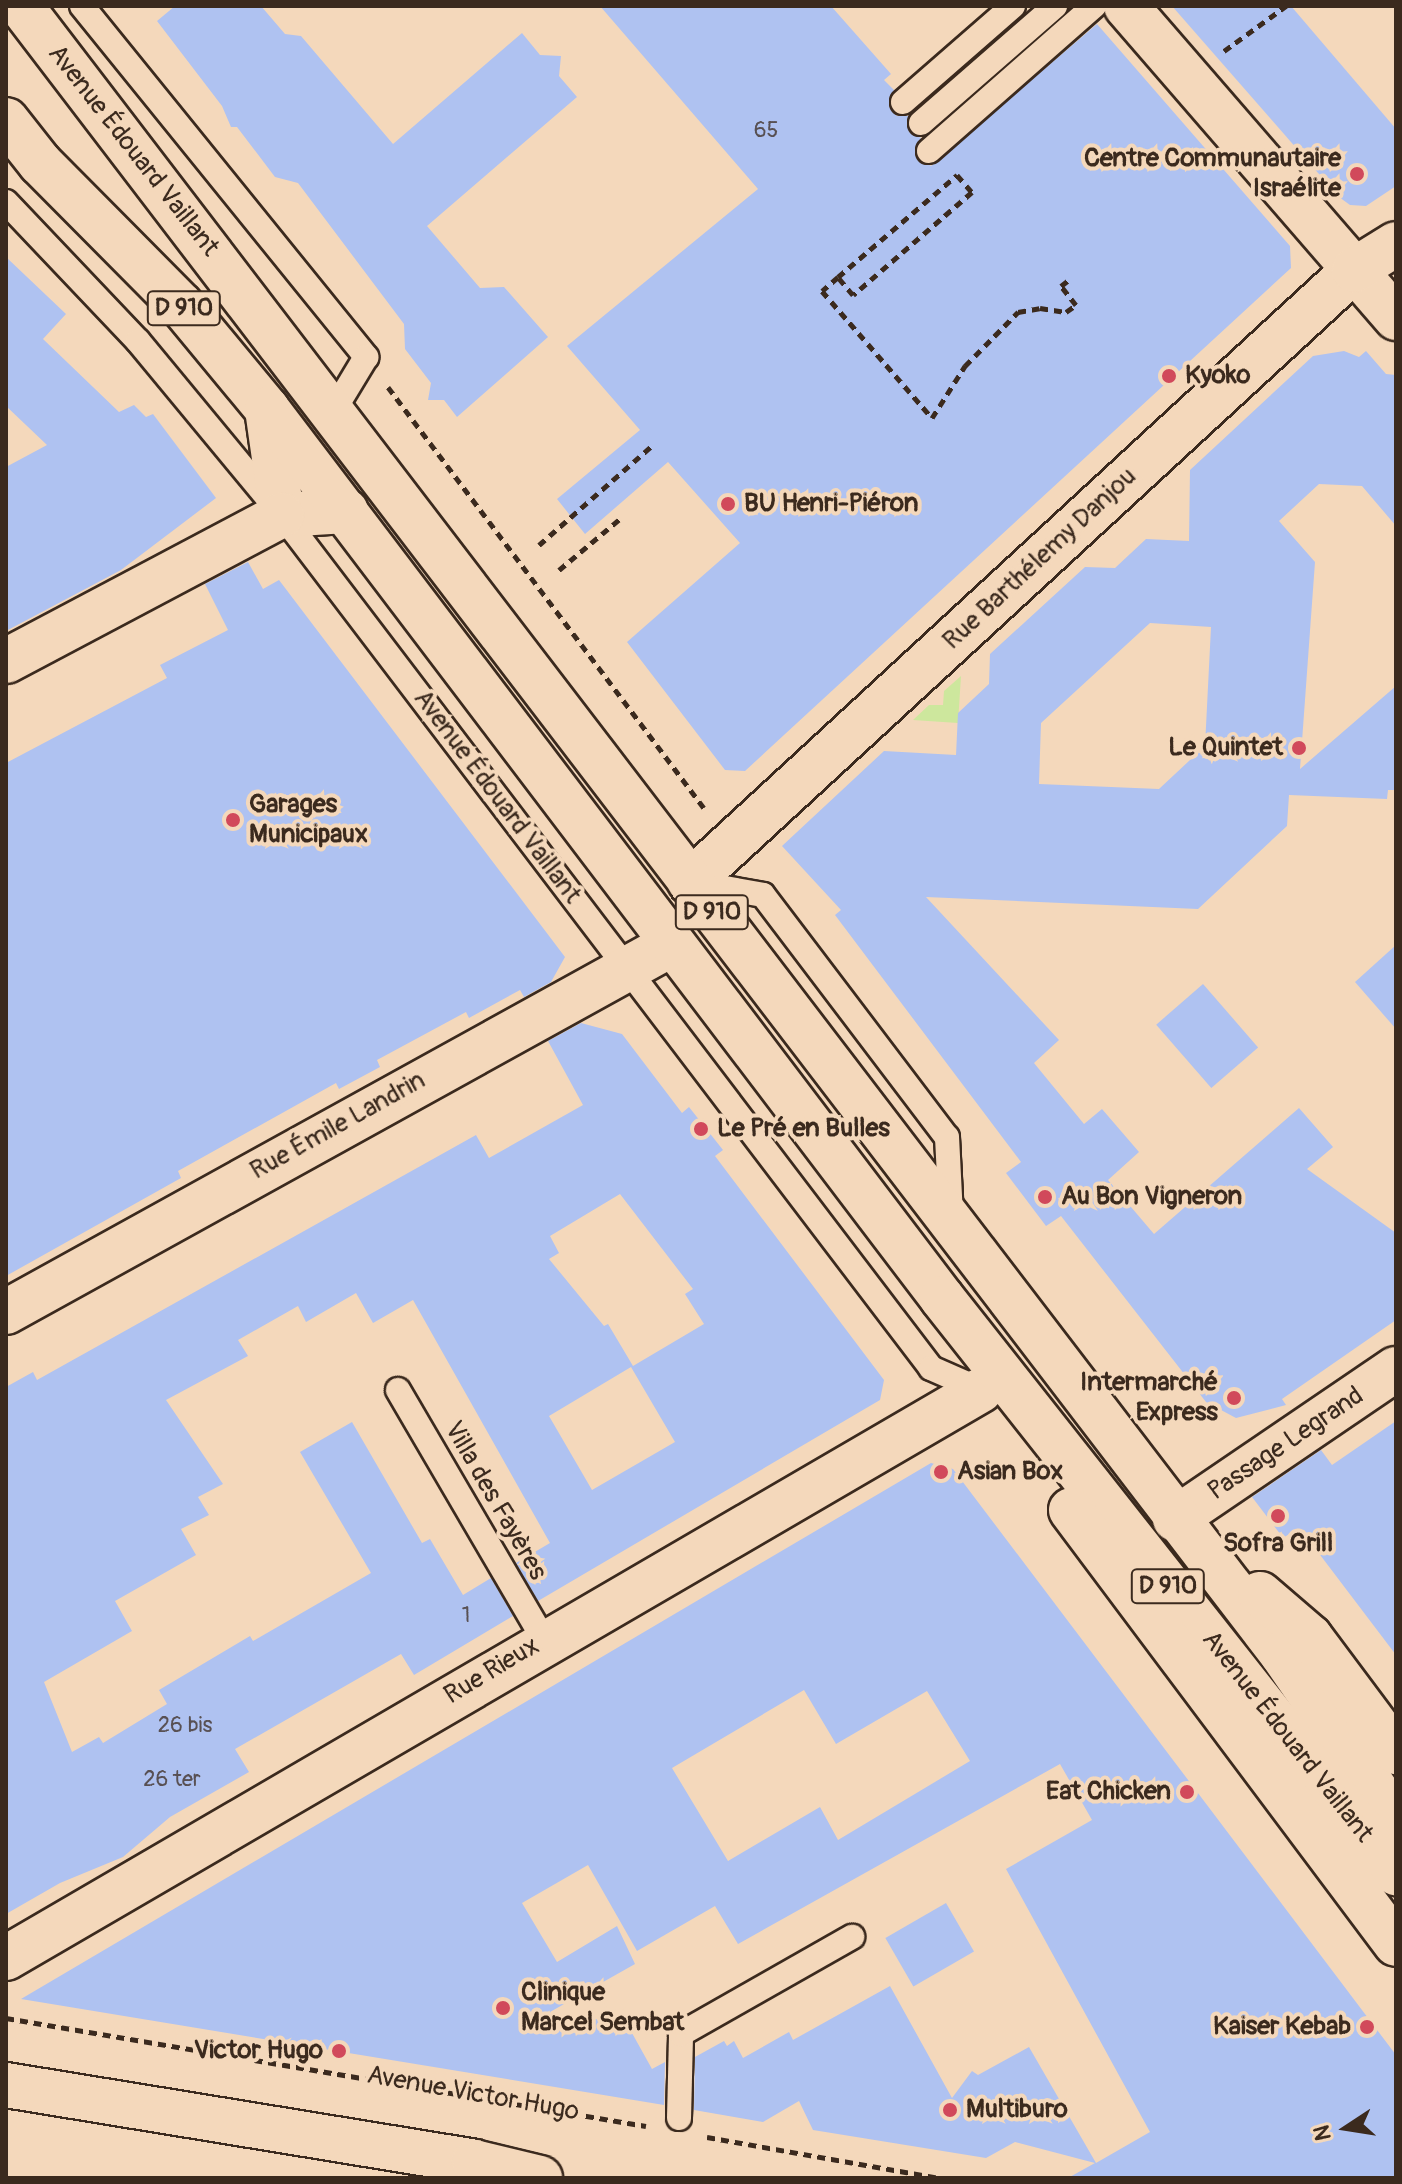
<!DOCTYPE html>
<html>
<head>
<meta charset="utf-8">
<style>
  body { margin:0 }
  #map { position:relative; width:1402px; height:2184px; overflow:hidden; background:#f4d8bb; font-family:Pangolin,sans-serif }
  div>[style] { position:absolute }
  .green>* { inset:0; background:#cde79d }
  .building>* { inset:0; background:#afc2f1; transform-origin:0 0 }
  .path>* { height:5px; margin-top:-2.5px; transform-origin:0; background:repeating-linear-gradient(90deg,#3b2a1e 0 8px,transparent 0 14px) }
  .roads { filter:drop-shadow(2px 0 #3b2a1e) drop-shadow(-2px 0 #3b2a1e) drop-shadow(0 2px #3b2a1e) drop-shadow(0 -2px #3b2a1e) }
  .service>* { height:24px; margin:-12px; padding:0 12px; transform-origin:12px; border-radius:12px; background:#f4d8bb }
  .minor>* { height:44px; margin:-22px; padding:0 22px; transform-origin:22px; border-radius:22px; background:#f4d8bb }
  .tertiary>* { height:44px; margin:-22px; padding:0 22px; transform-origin:22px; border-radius:22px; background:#f4d8bb }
  .primary>* { height:44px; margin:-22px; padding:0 22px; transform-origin:22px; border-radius:22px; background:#f4d8bb }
  .dots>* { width:22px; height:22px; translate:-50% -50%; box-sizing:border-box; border:4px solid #f4d8bb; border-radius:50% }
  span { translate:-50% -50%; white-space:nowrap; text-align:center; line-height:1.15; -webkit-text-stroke:8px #f4d8bb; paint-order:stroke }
  .number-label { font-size:22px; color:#585053 }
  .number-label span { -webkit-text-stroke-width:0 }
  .shield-label span { padding:2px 6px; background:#f4d8bb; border:2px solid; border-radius:6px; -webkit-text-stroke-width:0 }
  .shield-label { font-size:24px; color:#3b2a1e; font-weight:700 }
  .street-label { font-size:26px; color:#3b2a1e }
  .poi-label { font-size:26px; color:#3b2a1e; font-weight:700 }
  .right { translate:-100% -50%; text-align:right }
  .left { translate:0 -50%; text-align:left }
  .frame { position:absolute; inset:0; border:8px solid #3b2a1e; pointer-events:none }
  .north { position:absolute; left:1306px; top:2088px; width:80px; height:80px; -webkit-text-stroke:6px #f4d8bb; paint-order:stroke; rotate:258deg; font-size:22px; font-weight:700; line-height:32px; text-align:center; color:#3b2a1e }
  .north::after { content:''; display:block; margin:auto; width:28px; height:36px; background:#3b2a1e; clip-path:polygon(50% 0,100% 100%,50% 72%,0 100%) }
</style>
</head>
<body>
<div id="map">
  <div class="green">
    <i style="clip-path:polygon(961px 676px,958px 723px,913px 720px,929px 705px,943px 705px,944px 691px)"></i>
  </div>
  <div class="building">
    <i style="clip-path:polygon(175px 6px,261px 6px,285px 34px,301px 36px,393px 144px,522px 33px,540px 55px,561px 56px,559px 76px,577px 97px,427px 226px,480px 288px,504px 287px,548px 337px,457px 417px,444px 400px,428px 400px,431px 383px,405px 349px,404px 324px,298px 183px,275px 177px,237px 127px,231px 127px,222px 106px,157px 21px)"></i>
    <i style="clip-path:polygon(600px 6px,831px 6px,891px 74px,884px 80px,894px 90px,889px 106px,897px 116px,908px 116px,909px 132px,921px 138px,915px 155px,931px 166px,1097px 24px,1290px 246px,1291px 268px,745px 771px,725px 770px,627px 642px,740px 543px,668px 462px,585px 534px,557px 499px,640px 430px,567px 346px,758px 189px)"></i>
    <i style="clip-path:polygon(1172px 6px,1291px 6px,1396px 129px,1396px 186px,1366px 206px,1350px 205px,1339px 197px)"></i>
    <i style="clip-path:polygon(6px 257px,66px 314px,43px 339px,119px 412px,134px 405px,146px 417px,153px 414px,216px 498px,121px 570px,6px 631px,6px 467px,47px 445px,6px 406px)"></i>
    <i style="clip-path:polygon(evenodd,1344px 351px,1359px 357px,1366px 351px,1386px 374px,1396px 375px,1396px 526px,1362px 486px,1319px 484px,1279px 521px,1315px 562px,1300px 769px,1396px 686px,1396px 790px,1388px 790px,1387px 799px,1289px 795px,1287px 826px,1198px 909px,926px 897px,1059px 1040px,1034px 1063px,1084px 1124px,1102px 1109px,1139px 1152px,1108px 1180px,1154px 1234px,1299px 1108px,1333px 1147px,1307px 1169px,1396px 1233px,1396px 1320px,1282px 1399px,1286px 1405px,1236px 1418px,1206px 1402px,1061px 1216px,1046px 1226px,1006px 1173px,1021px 1162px,835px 915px,841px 910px,782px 846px,884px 751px,956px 755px,958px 713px,989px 684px,990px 654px,1085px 567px,1115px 568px,1146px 539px,1189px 541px,1190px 470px,1313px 356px,1344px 351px,1150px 623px,1211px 627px,1205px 746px,1159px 789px,1039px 784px,1041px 723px,1150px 623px)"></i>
    <i style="clip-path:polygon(248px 562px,263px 589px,279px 580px,565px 957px,551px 982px,524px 997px,520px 990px,469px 1018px,466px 1012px,377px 1060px,380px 1067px,339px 1089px,336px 1083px,178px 1171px,181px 1178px,6px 1276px,6px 763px,167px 678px,160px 665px,228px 630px,205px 584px)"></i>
    <i style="clip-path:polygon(1396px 945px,1396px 1029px,1355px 982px)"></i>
    <i style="left:1203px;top:984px;width:84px;height:62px;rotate:49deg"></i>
    <i style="clip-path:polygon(evenodd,581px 1023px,622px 1034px,682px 1113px,689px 1107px,723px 1150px,715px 1156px,884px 1380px,880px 1400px,538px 1601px,516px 1563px,550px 1543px,413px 1300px,373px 1323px,356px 1293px,306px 1322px,298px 1306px,238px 1340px,248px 1356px,166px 1400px,223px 1484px,198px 1497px,209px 1515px,181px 1529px,196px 1555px,115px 1601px,132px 1631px,44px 1682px,72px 1752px,99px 1737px,103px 1743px,167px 1704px,159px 1690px,250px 1636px,253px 1641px,371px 1573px,300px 1452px,352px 1422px,422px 1543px,430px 1539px,463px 1595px,491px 1578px,513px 1616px,414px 1675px,401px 1654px,235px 1749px,249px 1772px,170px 1817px,123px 1857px,60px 1883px,6px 1914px,6px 1387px,33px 1372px,37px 1380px,476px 1135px,489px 1158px,583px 1105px,548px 1041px,581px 1023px,620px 1194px,693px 1289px,685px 1294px,704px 1324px,633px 1366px,608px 1324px,604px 1326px,549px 1259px,559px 1253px,550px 1236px,620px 1194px,581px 1023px,631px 1367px,675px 1442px,592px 1490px,549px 1416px,631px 1367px)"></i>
    <i style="clip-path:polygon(1396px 1421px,1396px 1655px,1305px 1535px,1290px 1547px,1252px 1497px,1321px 1450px,1332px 1465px)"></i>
    <i style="clip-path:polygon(evenodd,931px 1463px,953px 1469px,1396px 2055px,1396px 2178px,1068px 2178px,1095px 2163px,1015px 2142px,986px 2158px,813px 2130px,799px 2101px,763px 2122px,694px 2110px,695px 2057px,724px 2041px,727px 2046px,734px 2041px,743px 2058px,789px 2032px,793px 2040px,890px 1986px,952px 2098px,972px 2071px,978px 2075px,1029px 2047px,1096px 2163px,1150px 2132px,1006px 1869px,1092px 1820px,1060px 1764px,738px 1944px,715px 1906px,637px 1951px,588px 1865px,522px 1903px,557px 1962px,617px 1926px,635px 1964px,550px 2012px,627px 2024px,652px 2069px,665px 2062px,664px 2105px,21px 1999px,931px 1463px,804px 1690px,836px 1744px,927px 1691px,970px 1761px,838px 1840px,820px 1807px,728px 1861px,672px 1768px,804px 1690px)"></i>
    <i style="left:946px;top:1903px;width:56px;height:70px;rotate:60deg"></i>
  </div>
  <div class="path">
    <i style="left:1224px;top:51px;width:77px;rotate:-36deg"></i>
    <i style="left:957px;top:175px;width:23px;rotate:49deg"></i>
    <i style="left:972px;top:192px;width:157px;rotate:139.1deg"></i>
    <i style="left:853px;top:295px;width:23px;rotate:-130deg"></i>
    <i style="left:838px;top:277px;width:157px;rotate:-40.6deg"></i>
    <i style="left:838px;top:277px;width:21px;rotate:139deg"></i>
    <i style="left:822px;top:291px;width:168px;rotate:49.1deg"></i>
    <i style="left:932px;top:418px;width:62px;rotate:-57.6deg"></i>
    <i style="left:965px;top:366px;width:76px;rotate:-45.5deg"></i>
    <i style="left:1018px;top:312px;width:22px;rotate:-10deg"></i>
    <i style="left:1040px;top:308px;width:26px;rotate:9deg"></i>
    <i style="left:1066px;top:312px;width:12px;rotate:-35deg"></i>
    <i style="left:1076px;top:305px;width:24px;rotate:-128deg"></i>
    <i style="left:1061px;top:286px;width:11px;rotate:-38deg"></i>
    <i style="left:388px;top:387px;width:526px;rotate:53.11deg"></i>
    <i style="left:539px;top:545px;width:152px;rotate:-41.3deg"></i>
    <i style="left:559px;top:570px;width:81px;rotate:-40deg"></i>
    <i style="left:6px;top:2018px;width:649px;rotate:9.58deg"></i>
    <i style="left:707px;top:2137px;width:236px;rotate:10deg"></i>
  </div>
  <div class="roads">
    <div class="service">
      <i style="left:82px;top:6px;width:452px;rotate:51deg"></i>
      <i style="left:366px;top:357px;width:62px;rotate:121.1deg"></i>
      <i style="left:903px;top:102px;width:146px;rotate:-41.1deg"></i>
      <i style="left:921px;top:123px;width:178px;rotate:-41.1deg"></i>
      <i style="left:929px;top:151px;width:220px;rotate:-41.3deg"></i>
      <i style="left:6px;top:202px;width:192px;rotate:46.5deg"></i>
      <i style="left:138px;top:341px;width:226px;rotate:50.4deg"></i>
      <i style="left:282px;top:515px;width:1072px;rotate:52.73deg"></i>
      <i style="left:931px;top:1368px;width:55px;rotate:23.7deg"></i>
      <i style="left:691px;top:882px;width:73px;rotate:10.2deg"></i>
      <i style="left:763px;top:895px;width:304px;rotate:52.8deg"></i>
      <i style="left:947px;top:1137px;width:78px;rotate:87.1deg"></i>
      <i style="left:398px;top:1390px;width:290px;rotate:59.7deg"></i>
      <i style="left:679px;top:2118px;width:84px;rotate:-88.6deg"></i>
      <i style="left:681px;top:2034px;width:197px;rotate:-29.6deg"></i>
    </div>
    <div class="minor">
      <i style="left:1126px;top:6px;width:413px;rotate:49.1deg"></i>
      <i style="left:267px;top:409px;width:107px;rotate:81.9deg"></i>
      <i style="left:282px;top:515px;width:64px;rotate:-3.6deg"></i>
      <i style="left:6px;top:661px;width:312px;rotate:-27.9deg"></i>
      <i style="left:690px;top:882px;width:903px;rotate:-42.67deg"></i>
      <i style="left:1354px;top:270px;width:49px;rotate:-31.8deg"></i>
      <i style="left:6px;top:1312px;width:761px;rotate:-28.92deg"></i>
      <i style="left:1175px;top:1519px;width:267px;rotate:-34.2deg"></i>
      <i style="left:6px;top:1958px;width:1128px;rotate:-30.22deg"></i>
    </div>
    <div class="tertiary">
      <i style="left:6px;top:2085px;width:474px;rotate:9.3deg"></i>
      <i style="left:474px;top:2162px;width:68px;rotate:13.6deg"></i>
    </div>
    <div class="primary">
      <i style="left:21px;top:6px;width:2075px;rotate:52.58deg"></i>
      <i style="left:1282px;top:1654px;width:201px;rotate:55.4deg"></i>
      <i style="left:6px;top:120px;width:55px;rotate:51.7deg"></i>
      <i style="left:40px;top:163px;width:200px;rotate:45.2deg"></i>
      <i style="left:181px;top:305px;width:135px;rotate:50.4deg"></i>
      <i style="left:267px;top:409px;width:1116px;rotate:52.79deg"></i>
      <i style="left:942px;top:1298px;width:733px;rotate:51.71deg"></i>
      <i style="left:1071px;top:1510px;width:542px;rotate:53.17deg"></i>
      <i style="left:1260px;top:1594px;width:66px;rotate:40.7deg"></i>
      <i style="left:1310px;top:1637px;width:144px;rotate:53.2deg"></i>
    </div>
  </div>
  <div class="dots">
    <i style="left:1357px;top:174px;background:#d1495b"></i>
    <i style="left:1169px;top:376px;background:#d1495b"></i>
    <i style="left:728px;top:504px;background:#d1495b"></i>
    <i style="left:1299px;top:748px;background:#d1495b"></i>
    <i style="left:233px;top:820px;background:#d1495b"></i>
    <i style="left:701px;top:1129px;background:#d1495b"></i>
    <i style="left:1045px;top:1197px;background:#d1495b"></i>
    <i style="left:1234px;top:1398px;background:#d1495b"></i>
    <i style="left:941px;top:1472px;background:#d1495b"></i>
    <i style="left:1278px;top:1516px;background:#d1495b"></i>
    <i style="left:1187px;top:1792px;background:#d1495b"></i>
    <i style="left:503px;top:2008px;background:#d1495b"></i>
    <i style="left:1367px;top:2027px;background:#d1495b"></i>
    <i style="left:339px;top:2051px;background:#d1495b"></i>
    <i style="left:950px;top:2110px;background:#d1495b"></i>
  </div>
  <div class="number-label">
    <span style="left:766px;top:131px">65</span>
    <span style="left:466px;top:1616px">1</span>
    <span style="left:185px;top:1726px">26 bis</span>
    <span style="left:172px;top:1780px">26 ter</span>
  </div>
  <div class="shield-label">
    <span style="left:184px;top:308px">D 910</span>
    <span style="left:712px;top:912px">D 910</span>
    <span style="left:1168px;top:1586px">D 910</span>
  </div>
  <div class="street-label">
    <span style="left:133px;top:151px;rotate:52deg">Avenue Édouard Vaillant</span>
    <span style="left:1040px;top:559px;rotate:-43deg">Rue Barthélemy Danjou</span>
    <span style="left:497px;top:797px;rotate:53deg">Avenue Édouard Vaillant</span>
    <span style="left:338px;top:1126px;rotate:-29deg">Rue Émile Landrin</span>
    <span style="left:1286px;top:1444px;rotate:-34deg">Passage Legrand</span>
    <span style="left:495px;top:1501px;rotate:60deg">Villa des Fayères</span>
    <span style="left:492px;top:1671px;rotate:-31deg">Rue Rieux</span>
    <span style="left:1287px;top:1737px;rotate:52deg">Avenue Édouard Vaillant</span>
    <span style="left:473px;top:2094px;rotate:10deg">Avenue Victor Hugo</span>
  </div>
  <div class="poi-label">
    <span class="right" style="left:1341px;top:174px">Centre Communautaire<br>Israélite</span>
    <span class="left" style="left:1185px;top:376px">Kyoko</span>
    <span class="left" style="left:744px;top:504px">BU Henri-Piéron</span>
    <span class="right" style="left:1283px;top:748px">Le Quintet</span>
    <span class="left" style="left:249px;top:820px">Garages<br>Municipaux</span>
    <span class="left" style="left:717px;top:1129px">Le Pré en Bulles</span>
    <span class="left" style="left:1061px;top:1197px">Au Bon Vigneron</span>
    <span class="right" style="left:1218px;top:1398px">Intermarché<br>Express</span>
    <span class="left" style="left:957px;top:1472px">Asian Box</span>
    <span style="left:1278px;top:1544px">Sofra Grill</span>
    <span class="right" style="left:1171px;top:1792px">Eat Chicken</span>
    <span class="left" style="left:521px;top:2008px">Clinique<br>Marcel Sembat</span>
    <span class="right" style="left:1351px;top:2027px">Kaiser Kebab</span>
    <span class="right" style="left:323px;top:2051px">Victor Hugo</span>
    <span class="left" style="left:966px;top:2110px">Multiburo</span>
  </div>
  <div class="frame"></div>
  <div class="north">N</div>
</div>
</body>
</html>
